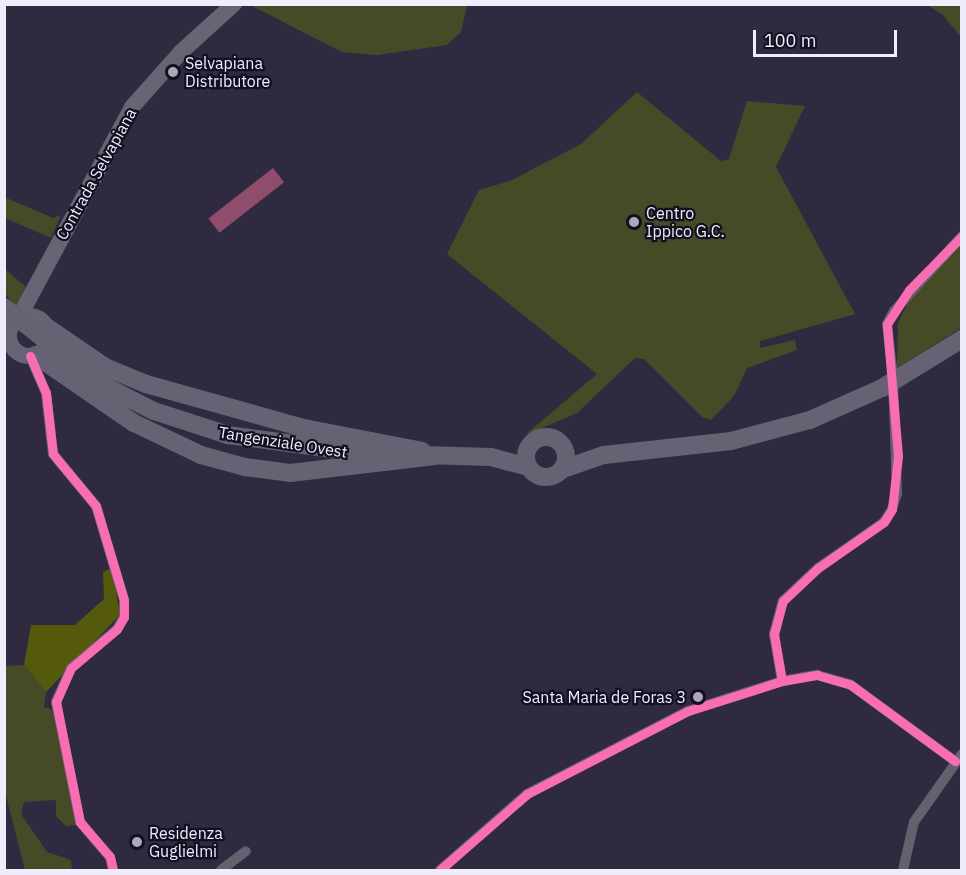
<!DOCTYPE html>
<html>
<head>
<meta charset="utf-8">
<style>
  body { margin:0 }
  #map { position:relative; width:966px; height:875px; overflow:hidden; background:#302a40; font-family:"IBM Plex Sans",sans-serif }
  div>[style] { position:absolute }
  .green>* { inset:0; background:#474a26 }
  .forest>* { inset:0; background:#54590b }
  .water>* { inset:0; background:#8f4c6b; transform-origin:0 0 }
  .street>* { height:10px; margin:-5px; padding:0 5px; transform-origin:5px; border-radius:5px; background:#64616e }
  .secondary>* { height:16px; margin:-8px; padding:0 8px; transform-origin:8px; border-radius:8px; background:#676473 }
  .secondary>.ring { margin:-8px; padding:0; box-sizing:content-box; background:none; border:16px solid #676473; border-radius:50% }
  .primary>* { height:18px; margin:-9px; padding:0 9px; transform-origin:9px; border-radius:9px; background:#666173 }
  .primary>.ring { margin:-9px; padding:0; box-sizing:content-box; background:none; border:18px solid #666173; border-radius:50% }
  .street-bridge>* { height:10px; margin:-5px; padding:0 5px; transform-origin:5px; border-radius:5px; background:#64616e }
  .primary-bridge>* { height:18px; margin:-9px; padding:0 9px; transform-origin:9px; border-radius:9px; background:#666173 }
  .cycleway>* { height:9px; margin:-4.5px; padding:0 4.5px; transform-origin:4.5px; border-radius:4.5px; background:#f96db3 }
  .dots>* { width:16px; height:16px; translate:-50% -50%; box-sizing:border-box; border:3px solid #130f21; border-radius:50% }
  span { translate:-50% -50%; white-space:nowrap; text-align:center; line-height:1.15; -webkit-text-stroke:4.5px #130f21; paint-order:stroke }
  .poi-label { font-size:16px; color:#efecfc }
  .left { translate:0 -50%; text-align:left }
  .right { translate:-100% -50%; text-align:right }
  .street-label { font-size:16px; color:#efecfc }
  .frame { position:absolute; inset:0; border:6px solid #efecfc; pointer-events:none }
  .scale { position:absolute; left:753px; top:30px; width:144px; height:27px; box-sizing:border-box; border:3px solid #efecfc; border-top:0; padding-left:8px; font-size:18px; line-height:21px; white-space:nowrap; color:#efecfc; -webkit-text-stroke:4px #130f21; paint-order:stroke }
</style>
</head>
<body>
<div id="map">
  <div class="green">
    <i style="clip-path:polygon(248px 4px,467px 4px,467px 5px,461px 32px,447px 45px,377px 55px,342px 52px)"></i>
    <i style="clip-path:polygon(927px 5px,961px 5px,961px 37px,942px 14px)"></i>
    <i style="clip-path:polygon(637px 92px,721px 161px,729px 159px,747px 101px,805px 106px,776px 167px,855px 314px,760px 341px,760px 348px,795px 340px,797px 350px,747px 368px,734px 396px,711px 420px,702px 417px,644px 359px,635px 358px,577px 413px,525px 435px,597px 374px,447px 254px,479px 190px,510px 181px,581px 144px)"></i>
    <i style="clip-path:polygon(4px 197px,53px 218px,61px 215px,51px 238px,5px 218px)"></i>
    <i style="clip-path:polygon(961px 242px,961px 328px,897px 368px,898px 323px,908px 302px)"></i>
    <i style="clip-path:polygon(5px 269px,26px 287px,16px 306px,5px 294px)"></i>
    <i style="clip-path:polygon(24px 665px,46px 692px,44px 707px,52px 709px,78px 825px,66px 826px,56px 816px,56px 800px,24px 802px,21px 814px,47px 852px,71px 860px,72px 870px,25px 870px,5px 792px,4px 666px)"></i>
  </div>
  <div class="forest">
    <i style="clip-path:polygon(112px 568px,120px 615px,46px 692px,24px 665px,31px 625px,75px 625px,104px 599px,103px 572px)"></i>
  </div>
  <div class="water">
    <i style="left:273px;top:168px;width:18px;height:82px;rotate:52deg"></i>
  </div>
  <div class="street">
    <i style="left:30px;top:356px;width:40px;rotate:66.6deg"></i>
    <i style="left:46px;top:393px;width:61px;rotate:83.5deg"></i>
    <i style="left:53px;top:454px;width:67px;rotate:50.4deg"></i>
    <i style="left:96px;top:506px;width:98px;rotate:73.4deg"></i>
    <i style="left:124px;top:600px;width:17px;rotate:90deg"></i>
    <i style="left:124px;top:617px;width:14px;rotate:120deg"></i>
    <i style="left:117px;top:629px;width:60px;rotate:139.7deg"></i>
    <i style="left:71px;top:668px;width:37px;rotate:114deg"></i>
    <i style="left:56px;top:702px;width:122px;rotate:78.7deg"></i>
    <i style="left:80px;top:822px;width:46px;rotate:49.4deg"></i>
    <i style="left:110px;top:857px;width:13px;rotate:77deg"></i>
    <i style="left:892px;top:368px;width:44px;rotate:-96.5deg"></i>
    <i style="left:887px;top:324px;width:15px;rotate:-62deg"></i>
    <i style="left:894px;top:311px;width:101px;rotate:-47.8deg"></i>
    <i style="left:782px;top:681px;width:48px;rotate:-99.7deg"></i>
    <i style="left:774px;top:634px;width:34px;rotate:-75deg"></i>
    <i style="left:783px;top:601px;width:48px;rotate:-43.3deg"></i>
    <i style="left:818px;top:568px;width:80px;rotate:-34.9deg"></i>
    <i style="left:884px;top:522px;width:15px;rotate:-58deg"></i>
    <i style="left:892px;top:509px;width:16px;rotate:-72deg"></i>
    <i style="left:897px;top:494px;width:90px;rotate:-91.9deg"></i>
    <i style="left:221px;top:870px;width:31px;rotate:-37deg"></i>
    <i style="left:440px;top:870px;width:116px;rotate:-41.1deg"></i>
    <i style="left:527px;top:794px;width:181px;rotate:-27.3deg"></i>
    <i style="left:688px;top:711px;width:99px;rotate:-17.7deg"></i>
    <i style="left:782px;top:681px;width:36px;rotate:-10deg"></i>
    <i style="left:817px;top:675px;width:35px;rotate:16deg"></i>
    <i style="left:851px;top:685px;width:129px;rotate:36.2deg"></i>
    <i style="left:903px;top:870px;width:49px;rotate:-77.1deg"></i>
    <i style="left:914px;top:822px;width:83px;rotate:-54.8deg"></i>
  </div>
  <div class="secondary">
    <i class="ring" style="left:9px;top:316px;width:24px;height:24px"></i>
    <i style="left:18px;top:319px;width:241px;rotate:-61.7deg"></i>
    <i style="left:132px;top:107px;width:74px;rotate:-48.3deg"></i>
    <i style="left:181px;top:52px;width:72px;rotate:-42.2deg"></i>
  </div>
  <div class="primary">
    <i style="left:48px;top:328px;width:69px;rotate:34.4deg"></i>
    <i style="left:105px;top:367px;width:44px;rotate:22.5deg"></i>
    <i style="left:146px;top:384px;width:164px;rotate:15.6deg"></i>
    <i style="left:304px;top:428px;width:120px;rotate:11deg"></i>
    <i style="left:35px;top:355px;width:120px;rotate:34.5deg"></i>
    <i style="left:134px;top:423px;width:74px;rotate:25.5deg"></i>
    <i style="left:201px;top:455px;width:46px;rotate:15.3deg"></i>
    <i style="left:245px;top:467px;width:45px;rotate:7.6deg"></i>
    <i style="left:290px;top:473px;width:146px;rotate:-6.7deg"></i>
    <i style="left:228px;top:435px;width:151px;rotate:7.6deg"></i>
    <i class="ring" style="left:526px;top:437px;width:22px;height:22px"></i>
    <i style="left:423px;top:455px;width:68px;rotate:1.7deg"></i>
    <i style="left:491px;top:457px;width:39px;rotate:15deg"></i>
    <i style="left:563px;top:469px;width:43px;rotate:-18.9deg"></i>
    <i style="left:604px;top:455px;width:128px;rotate:-6.3deg"></i>
    <i style="left:731px;top:441px;width:82px;rotate:-14.9deg"></i>
    <i style="left:810px;top:420px;width:79px;rotate:-24deg"></i>
    <i style="left:882px;top:388px;width:94px;rotate:-31.5deg"></i>
  </div>
  <div class="street-bridge">
    <i style="left:892px;top:368px;width:36px;rotate:87deg"></i>
  </div>
  <div class="primary-bridge">
    <i style="left:4px;top:307px;width:122px;rotate:38.7deg"></i>
    <i style="left:99px;top:383px;width:62px;rotate:27deg"></i>
    <i style="left:154px;top:411px;width:78px;rotate:18deg"></i>
  </div>
  <div class="cycleway">
    <i style="left:30px;top:356px;width:40px;rotate:66.6deg"></i>
    <i style="left:46px;top:393px;width:61px;rotate:83.5deg"></i>
    <i style="left:53px;top:454px;width:67px;rotate:50.4deg"></i>
    <i style="left:96px;top:506px;width:98px;rotate:73.4deg"></i>
    <i style="left:124px;top:600px;width:17px;rotate:90deg"></i>
    <i style="left:124px;top:617px;width:14px;rotate:120deg"></i>
    <i style="left:117px;top:629px;width:60px;rotate:139.7deg"></i>
    <i style="left:71px;top:668px;width:37px;rotate:114deg"></i>
    <i style="left:56px;top:702px;width:122px;rotate:78.7deg"></i>
    <i style="left:80px;top:822px;width:46px;rotate:49.4deg"></i>
    <i style="left:110px;top:857px;width:13px;rotate:77deg"></i>
    <i style="left:782px;top:681px;width:48px;rotate:-99.7deg"></i>
    <i style="left:774px;top:634px;width:34px;rotate:-75deg"></i>
    <i style="left:783px;top:601px;width:48px;rotate:-43.3deg"></i>
    <i style="left:818px;top:568px;width:80px;rotate:-34.9deg"></i>
    <i style="left:884px;top:522px;width:15px;rotate:-58deg"></i>
    <i style="left:892px;top:509px;width:53px;rotate:-83.5deg"></i>
    <i style="left:898px;top:456px;width:132px;rotate:-94.8deg"></i>
    <i style="left:887px;top:324px;width:40px;rotate:-57.1deg"></i>
    <i style="left:909px;top:290px;width:76px;rotate:-45.5deg"></i>
    <i style="left:440px;top:870px;width:116px;rotate:-41.1deg"></i>
    <i style="left:527px;top:794px;width:181px;rotate:-27.3deg"></i>
    <i style="left:688px;top:711px;width:99px;rotate:-17.7deg"></i>
    <i style="left:782px;top:681px;width:36px;rotate:-10deg"></i>
    <i style="left:817px;top:675px;width:35px;rotate:16deg"></i>
    <i style="left:851px;top:685px;width:129px;rotate:36.2deg"></i>
  </div>
  <div class="dots">
    <i style="left:173px;top:72px;background:#aca8ba"></i>
    <i style="left:634px;top:222px;background:#aca8ba"></i>
    <i style="left:698px;top:697px;background:#aca8ba"></i>
    <i style="left:137px;top:842px;background:#aca8ba"></i>
  </div>
  <div class="poi-label">
    <span class="left" style="left:185px;top:72px">Selvapiana<br>Distributore</span>
    <span class="left" style="left:646px;top:222px">Centro<br>Ippico G.C.</span>
    <span class="right" style="left:686px;top:697px">Santa Maria de Foras 3</span>
    <span class="left" style="left:149px;top:842px">Residenza<br>Guglielmi</span>
  </div>
  <div class="street-label">
    <span style="left:96px;top:174px;rotate:-61deg">Contrada Selvapiana</span>
    <span style="left:283px;top:442px;rotate:9deg">Tangenziale Ovest</span>
  </div>
  <div class="frame"></div>
  <div class="scale">100 m</div>
</div>
</body>
</html>
